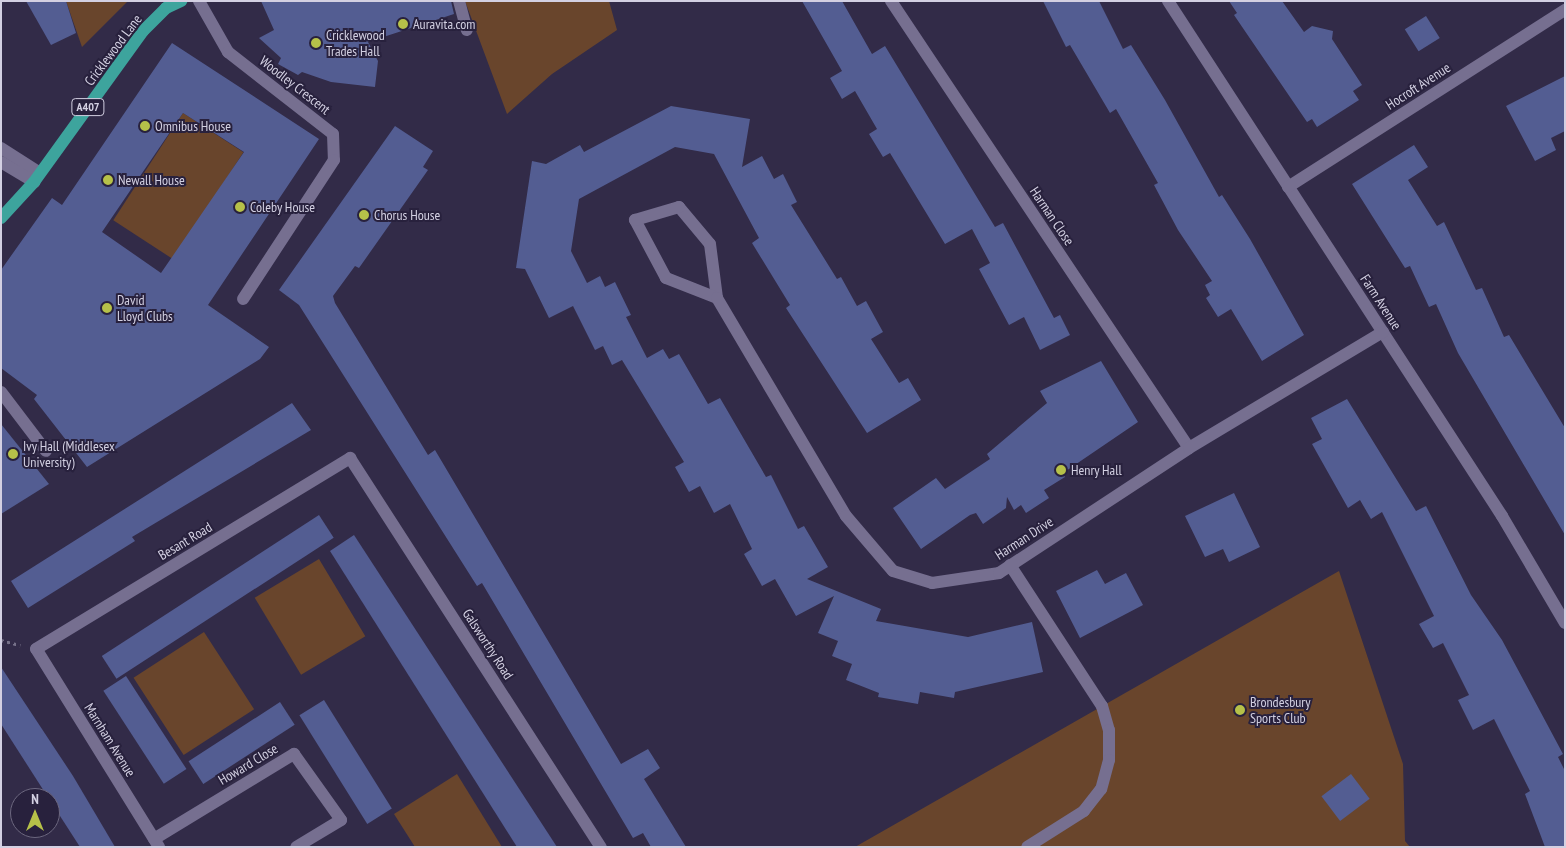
<!DOCTYPE html>
<html>
<head>
<meta charset="utf-8">
<style>
  body { margin:0 }
  #map { position:relative; width:1566px; height:848px; overflow:hidden; background:#322b48; font-family:"PT Sans Narrow",sans-serif }
  div>[style] { position:absolute }
  .green>* { inset:0; background:#69452c; transform-origin:0 0 }
  .building>* { inset:0; background:#535d92; transform-origin:0 0 }
  .path>* { height:3px; margin-top:-1.5px; transform-origin:0; background:repeating-linear-gradient(90deg,#767189 0 2.5px,transparent 0 6.5px) }
  .service>* { height:12px; margin:-6px; padding:0 6px; transform-origin:6px; border-radius:6px; background:#766f90 }
  .minor>* { height:12px; margin:-6px; padding:0 6px; transform-origin:6px; border-radius:6px; background:#766f90 }
  .primary>* { height:12px; margin:-6px; padding:0 6px; transform-origin:6px; border-radius:6px; background:#3da49d }
  .dots>* { width:14px; height:14px; translate:-50% -50%; box-sizing:border-box; border:2px solid #28213d; border-radius:50% }
  span { translate:-50% -50%; white-space:nowrap; text-align:center; line-height:1.15; -webkit-text-stroke:4px #28213d; paint-order:stroke }
  .shield-label span { padding:1px 4px; background:#28213d; border:1px solid; border-radius:4px; -webkit-text-stroke-width:0 }
  .shield-label { font-size:12px; color:#d3d0e2; font-weight:700 }
  .poi-label { font-size:14px; color:#d3d0e2 }
  .left { translate:0 -50%; text-align:left }
  .street-label { font-size:14px; color:#d3d0e2 }
  .frame { position:absolute; inset:0; border:2px solid #d3d0e2; pointer-events:none }
  .north { position:absolute; left:10px; top:788px; width:50px; height:50px; box-sizing:border-box; background:#28213d; border:1px solid #6c677f; border-radius:50%; rotate:0deg; font-size:14px; font-weight:700; line-height:20px; text-align:center; color:#d3d0e2 }
  .north::after { content:''; display:block; margin:auto; width:18px; height:22px; background:#b6c149; clip-path:polygon(50% 0,100% 100%,50% 72%,0 100%) }
</style>
</head>
<body>
<div id="map">
  <div class="green">
    <i style="clip-path:polygon(66px 1px,128px 1px,82px 47px)"></i>
    <i style="clip-path:polygon(465px 1px,609px 1px,617px 30px,552px 74px,507px 114px)"></i>
    <i style="left:183px;top:113px;width:72px;height:128px;rotate:33deg"></i>
    <i style="left:319px;top:559px;width:90px;height:75px;rotate:59deg"></i>
    <i style="clip-path:polygon(1339px 571px,1403px 764px,1405px 841px,1410px 847px,855px 847px)"></i>
    <i style="left:204px;top:632px;width:92px;height:84px;rotate:57deg"></i>
    <i style="clip-path:polygon(457px 774px,502px 847px,415px 847px,394px 814px)"></i>
  </div>
  <div class="building">
    <i style="clip-path:polygon(26px 1px,66px 1px,76px 33px,51px 45px)"></i>
    <i style="clip-path:polygon(261px 1px,451px 1px,454px 14px,368px 42px,378px 61px,375px 87px,331px 82px,302px 72px,298px 75px,278px 64px,281px 58px,259px 38px,274px 30px)"></i>
    <i style="clip-path:polygon(802px 1px,842px 1px,872px 54px,885px 46px,995px 227px,1003px 223px,1054px 318px,1060px 315px,1070px 335px,1040px 350px,1024px 317px,1009px 325px,979px 269px,990px 263px,972px 229px,945px 244px,890px 153px,883px 157px,869px 134px,877px 129px,855px 91px,842px 99px,830px 78px,842px 71px)"></i>
    <i style="clip-path:polygon(1043px 1px,1099px 1px,1123px 49px,1131px 45px,1165px 100px,1219px 197px,1222px 195px,1250px 239px,1304px 335px,1262px 361px,1231px 309px,1218px 317px,1206px 298px,1210px 295px,1205px 285px,1212px 281px,1178px 230px,1154px 185px,1158px 183px,1116px 109px,1110px 113px,1070px 45px,1066px 47px)"></i>
    <i style="clip-path:polygon(1229px 1px,1282px 1px,1304px 32px,1312px 26px,1333px 31px,1332px 39px,1362px 85px,1353px 91px,1359px 100px,1317px 127px,1312px 119px,1307px 122px,1234px 15px,1237px 13px)"></i>
    <i style="left:1426px;top:16px;width:26px;height:25px;rotate:58deg"></i>
    <i style="clip-path:polygon(evenodd,172px 43px,319px 139px,208px 305px,269px 347px,260px 359px,87px 467px,34px 399px,37px 395px,1px 368px,1px 270px,52px 198px,62px 205px,172px 43px,183px 113px,244px 152px,161px 273px,102px 232px,183px 113px)"></i>
    <i style="clip-path:polygon(1565px 76px,1565px 131px,1551px 138px,1556px 150px,1535px 161px,1506px 106px)"></i>
    <i style="clip-path:polygon(671px 106px,750px 119px,742px 167px,762px 156px,774px 179px,783px 174px,797px 202px,791px 205px,837px 279px,841px 277px,857px 306px,866px 301px,883px 332px,871px 339px,899px 383px,908px 378px,921px 400px,867px 433px,786px 308px,790px 305px,752px 243px,759px 238px,714px 154px,675px 147px,579px 199px,571px 251px,587px 283px,600px 276px,605px 287px,615px 282px,631px 315px,626px 317px,647px 358px,663px 349px,669px 359px,679px 354px,708px 404px,720px 398px,766px 477px,771px 475px,798px 529px,804px 526px,828px 567px,807px 579px,881px 609px,876px 621px,968px 637px,1032px 622px,1043px 672px,955px 692px,954px 698px,920px 692px,918px 704px,878px 697px,879px 693px,846px 680px,852px 664px,832px 656px,838px 641px,818px 633px,834px 596px,796px 616px,775px 579px,762px 586px,744px 554px,752px 549px,730px 504px,714px 513px,700px 486px,689px 492px,675px 467px,684px 462px,622px 360px,612px 365px,603px 346px,595px 350px,573px 306px,549px 318px,525px 269px,516px 268px,532px 161px,546px 164px,580px 145px,584px 152px)"></i>
    <i style="clip-path:polygon(395px 126px,433px 151px,423px 167px,428px 170px,359px 268px,355px 266px,333px 296px,335px 303px,428px 455px,435px 450px,621px 764px,648px 749px,660px 768px,644px 779px,686px 847px,651px 847px,643px 833px,633px 838px,482px 583px,477px 586px,299px 305px,279px 290px)"></i>
    <i style="clip-path:polygon(1414px 145px,1428px 167px,1408px 180px,1437px 226px,1444px 222px,1476px 290px,1482px 288px,1504px 337px,1509px 335px,1565px 428px,1565px 535px,1458px 353px,1436px 304px,1429px 307px,1410px 266px,1405px 268px,1352px 184px)"></i>
    <i style="clip-path:polygon(1101px 361px,1138px 422px,1063px 473px,1065px 477px,1044px 490px,1049px 498px,1026px 513px,1021px 505px,1014px 510px,1007px 497px,1006px 508px,983px 524px,976px 513px,970px 515px,921px 549px,893px 508px,936px 478px,945px 489px,990px 459px,987px 454px,1047px 403px,1040px 391px)"></i>
    <i style="clip-path:polygon(1347px 399px,1416px 511px,1426px 506px,1471px 595px,1502px 640px,1563px 754px,1558px 757px,1565px 771px,1565px 847px,1545px 847px,1525px 794px,1530px 791px,1494px 719px,1473px 730px,1458px 700px,1469px 695px,1443px 643px,1433px 648px,1419px 624px,1434px 616px,1382px 512px,1371px 519px,1360px 500px,1348px 508px,1312px 444px,1322px 439px,1311px 418px)"></i>
    <i style="clip-path:polygon(292px 403px,311px 430px,132px 537px,135px 541px,28px 608px,11px 581px)"></i>
    <i style="clip-path:polygon(1px 424px,49px 484px,1px 514px)"></i>
    <i style="clip-path:polygon(1234px 493px,1260px 547px,1229px 562px,1223px 549px,1205px 557px,1185px 516px)"></i>
    <i style="left:319px;top:515px;width:27px;height:259px;rotate:57deg"></i>
    <i style="clip-path:polygon(354px 535px,557px 847px,517px 847px,330px 551px)"></i>
    <i style="clip-path:polygon(1097px 570px,1105px 584px,1126px 573px,1143px 605px,1080px 638px,1056px 591px)"></i>
    <i style="clip-path:polygon(1px 667px,73px 776px,115px 847px,80px 847px,42px 788px,1px 724px)"></i>
    <i style="left:126px;top:676px;width:111px;height:27px;rotate:57deg"></i>
    <i style="left:324px;top:700px;width:128px;height:29px;rotate:58deg"></i>
    <i style="left:280px;top:702px;width:27px;height:109px;rotate:57deg"></i>
    <i style="left:1351px;top:774px;width:31px;height:37px;rotate:53deg"></i>
  </div>
  <div class="path">
    <i style="left:1px;top:640px;width:20px;rotate:15deg"></i>
  </div>
  <div class="service">
    <i style="left:459px;top:1px;width:30px;rotate:75deg"></i>
    <i style="left:1px;top:148px;width:46px;rotate:32.7deg"></i>
    <i style="left:1px;top:162px;width:39px;rotate:31deg"></i>
    <i style="left:1px;top:392px;width:74px;rotate:52.7deg"></i>
    <i style="left:1010px;top:565px;width:168px;rotate:56.9deg"></i>
    <i style="left:1102px;top:706px;width:25px;rotate:74deg"></i>
    <i style="left:1109px;top:730px;width:30px;rotate:90deg"></i>
    <i style="left:1109px;top:760px;width:30px;rotate:105deg"></i>
    <i style="left:1101px;top:789px;width:28px;rotate:128deg"></i>
    <i style="left:1084px;top:811px;width:67px;rotate:147.7deg"></i>
  </div>
  <div class="minor">
    <i style="left:199px;top:1px;width:59px;rotate:60.4deg"></i>
    <i style="left:228px;top:52px;width:133px;rotate:38deg"></i>
    <i style="left:333px;top:134px;width:26px;rotate:88deg"></i>
    <i style="left:334px;top:160px;width:166px;rotate:123.2deg"></i>
    <i style="left:891px;top:1px;width:537px;rotate:56.31deg"></i>
    <i style="left:1168px;top:1px;width:614px;rotate:57.03deg"></i>
    <i style="left:1502px;top:516px;width:124px;rotate:59.5deg"></i>
    <i style="left:1288px;top:187px;width:329px;rotate:-32.6deg"></i>
    <i style="left:679px;top:207px;width:48px;rotate:50deg"></i>
    <i style="left:710px;top:244px;width:54px;rotate:82.6deg"></i>
    <i style="left:717px;top:298px;width:55px;rotate:-158.6deg"></i>
    <i style="left:666px;top:278px;width:66px;rotate:-118.1deg"></i>
    <i style="left:635px;top:220px;width:46px;rotate:-16.5deg"></i>
    <i style="left:717px;top:298px;width:253px;rotate:59.4deg"></i>
    <i style="left:846px;top:516px;width:72px;rotate:49.5deg"></i>
    <i style="left:893px;top:571px;width:41px;rotate:17.1deg"></i>
    <i style="left:932px;top:583px;width:68px;rotate:-8.5deg"></i>
    <i style="left:999px;top:573px;width:227px;rotate:-33.3deg"></i>
    <i style="left:1189px;top:448px;width:226px;rotate:-30.9deg"></i>
    <i style="left:154px;top:839px;width:164px;rotate:-31.3deg"></i>
    <i style="left:294px;top:754px;width:81px;rotate:54.5deg"></i>
    <i style="left:341px;top:820px;width:52px;rotate:149deg"></i>
    <i style="left:159px;top:847px;width:233px;rotate:-121.8deg"></i>
    <i style="left:36px;top:649px;width:368px;rotate:-31.3deg"></i>
    <i style="left:350px;top:458px;width:463px;rotate:57.2deg"></i>
  </div>
  <div class="primary">
    <i style="left:1px;top:218px;width:49px;rotate:-47.5deg"></i>
    <i style="left:34px;top:182px;width:186px;rotate:-54.2deg"></i>
    <i style="left:143px;top:31px;width:33px;rotate:-45deg"></i>
    <i style="left:166px;top:8px;width:17px;rotate:-25deg"></i>
  </div>
  <div class="dots">
    <i style="left:403px;top:24px;background:#b6c149"></i>
    <i style="left:316px;top:43px;background:#b6c149"></i>
    <i style="left:145px;top:126px;background:#b6c149"></i>
    <i style="left:108px;top:180px;background:#b6c149"></i>
    <i style="left:240px;top:207px;background:#b6c149"></i>
    <i style="left:364px;top:215px;background:#b6c149"></i>
    <i style="left:107px;top:308px;background:#b6c149"></i>
    <i style="left:13px;top:454px;background:#b6c149"></i>
    <i style="left:1061px;top:470px;background:#b6c149"></i>
    <i style="left:1240px;top:710px;background:#b6c149"></i>
  </div>
  <div class="shield-label">
    <span style="left:88px;top:107px">A407</span>
  </div>
  <div class="poi-label">
    <span class="left" style="left:413px;top:24px">Auravita.com</span>
    <span class="left" style="left:326px;top:43px">Cricklewood<br>Trades Hall</span>
    <span class="left" style="left:155px;top:126px">Omnibus House</span>
    <span class="left" style="left:118px;top:180px">Newall House</span>
    <span class="left" style="left:250px;top:207px">Coleby House</span>
    <span class="left" style="left:374px;top:215px">Chorus House</span>
    <span class="left" style="left:117px;top:308px">David<br>Lloyd Clubs</span>
    <span class="left" style="left:23px;top:454px">Ivy Hall (Middlesex<br>University)</span>
    <span class="left" style="left:1071px;top:470px">Henry Hall</span>
    <span class="left" style="left:1250px;top:710px">Brondesbury<br>Sports Club</span>
  </div>
  <div class="street-label">
    <span style="left:113px;top:50px;rotate:-53deg">Cricklewood Lane</span>
    <span style="left:295px;top:85px;rotate:38deg">Woodley Crescent</span>
    <span style="left:1418px;top:86px;rotate:-33deg">Hocroft Avenue</span>
    <span style="left:1052px;top:216px;rotate:56deg">Harman Close</span>
    <span style="left:1381px;top:302px;rotate:57deg">Farm Avenue</span>
    <span style="left:1024px;top:538px;rotate:-33deg">Harman Drive</span>
    <span style="left:185px;top:541px;rotate:-31deg">Besant Road</span>
    <span style="left:488px;top:644px;rotate:57deg">Galsworthy Road</span>
    <span style="left:110px;top:740px;rotate:58deg">Marnham Avenue</span>
    <span style="left:248px;top:764px;rotate:-31deg">Howard Close</span>
  </div>
  <div class="frame"></div>
  <div class="north">N</div>
</div>
</body>
</html>
